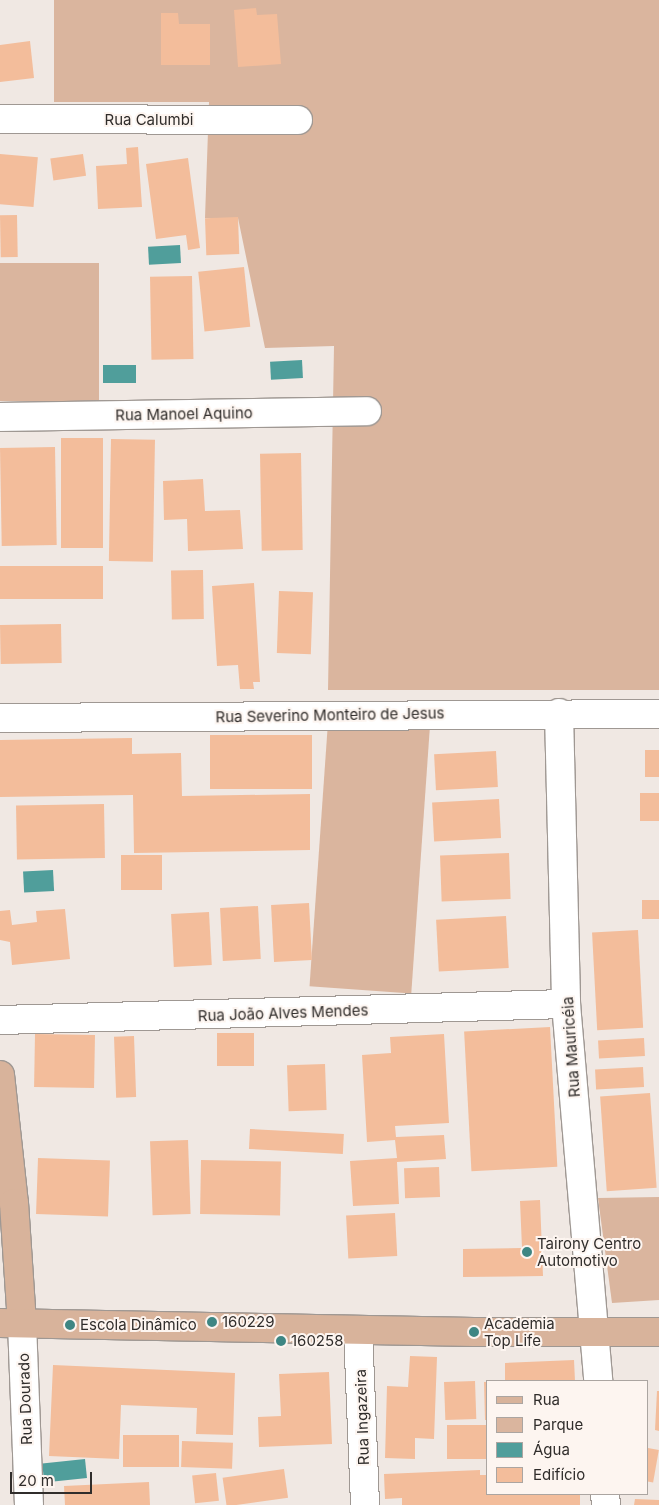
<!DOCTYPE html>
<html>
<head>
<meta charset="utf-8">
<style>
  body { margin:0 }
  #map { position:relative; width:659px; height:1505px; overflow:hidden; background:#f0e8e3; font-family:Inter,sans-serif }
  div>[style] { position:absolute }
  .green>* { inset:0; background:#dab59e; transform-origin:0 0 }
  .water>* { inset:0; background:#509e9b; transform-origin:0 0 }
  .building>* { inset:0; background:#f3bd9b; transform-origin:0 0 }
  .roads { filter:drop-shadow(1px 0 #9f9893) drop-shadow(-1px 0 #9f9893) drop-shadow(0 1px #9f9893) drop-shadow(0 -1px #9f9893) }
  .minor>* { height:28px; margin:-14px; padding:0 14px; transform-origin:14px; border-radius:14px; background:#fff }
  .major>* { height:28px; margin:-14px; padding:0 14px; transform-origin:14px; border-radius:14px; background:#d8b39b }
  .dots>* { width:14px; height:14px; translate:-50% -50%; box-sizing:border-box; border:2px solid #fdf5f0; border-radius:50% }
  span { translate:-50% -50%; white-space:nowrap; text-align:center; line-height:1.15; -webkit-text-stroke:4px #fdf5f0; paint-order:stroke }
  .street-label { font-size:15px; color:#302d2b }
  .poi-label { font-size:15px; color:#302d2b }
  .left { translate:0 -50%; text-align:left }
  .legend { position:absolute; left:486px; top:1380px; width:162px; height:115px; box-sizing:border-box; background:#fdf5f0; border:1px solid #aba5a1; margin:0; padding:6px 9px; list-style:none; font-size:15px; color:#302d2b }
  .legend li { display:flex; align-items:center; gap:10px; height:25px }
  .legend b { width:25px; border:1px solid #aba5a1 }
  .scale { position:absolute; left:10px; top:1472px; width:82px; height:22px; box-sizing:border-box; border:2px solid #302d2b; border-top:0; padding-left:6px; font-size:15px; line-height:18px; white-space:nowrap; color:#302d2b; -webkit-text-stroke:4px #fdf5f0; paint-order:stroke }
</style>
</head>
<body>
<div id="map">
  <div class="green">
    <i style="clip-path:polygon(54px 0,659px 0,659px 690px,328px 690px,334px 346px,265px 348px,238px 218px,205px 218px,209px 102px,54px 102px)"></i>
    <i style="left:99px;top:263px;width:138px;height:99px;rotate:90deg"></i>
    <i style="left:328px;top:722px;width:102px;height:265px;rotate:4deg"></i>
    <i style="clip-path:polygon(659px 1197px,659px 1300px,612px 1303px,598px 1198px)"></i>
  </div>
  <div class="water">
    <i style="left:180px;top:245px;width:18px;height:32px;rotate:87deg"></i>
    <i style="left:302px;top:360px;width:18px;height:32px;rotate:87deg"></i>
    <i style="left:136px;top:365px;width:18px;height:33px;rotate:90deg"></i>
    <i style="left:53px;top:870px;width:21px;height:30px;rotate:87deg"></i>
    <i style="left:85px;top:1459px;width:19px;height:43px;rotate:84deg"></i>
  </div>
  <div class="building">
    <i style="clip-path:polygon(256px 8px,257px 15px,277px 14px,281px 64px,238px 67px,234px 10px)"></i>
    <i style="clip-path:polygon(161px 13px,178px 13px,179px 24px,210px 24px,210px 65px,161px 65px)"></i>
    <i style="clip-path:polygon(30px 41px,34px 78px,0 82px,0 45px)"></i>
    <i style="clip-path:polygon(138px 147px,142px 207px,98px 209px,96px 166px,127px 164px,126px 148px)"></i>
    <i style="left:0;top:154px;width:38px;height:50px;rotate:5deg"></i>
    <i style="left:83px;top:154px;width:22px;height:33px;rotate:82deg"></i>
    <i style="clip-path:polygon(188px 158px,200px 248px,188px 250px,186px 235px,156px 239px,146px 164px)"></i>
    <i style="left:17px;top:215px;width:42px;height:17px;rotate:89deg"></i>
    <i style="left:238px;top:217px;width:37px;height:33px;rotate:88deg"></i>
    <i style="left:244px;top:267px;width:60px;height:46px;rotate:84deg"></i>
    <i style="left:192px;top:276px;width:83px;height:42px;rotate:89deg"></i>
    <i style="left:61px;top:438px;width:42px;height:110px"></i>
    <i style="left:111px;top:439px;width:44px;height:122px;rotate:1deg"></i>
    <i style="left:55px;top:447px;width:98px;height:55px;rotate:89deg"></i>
    <i style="left:301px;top:453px;width:97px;height:41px;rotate:89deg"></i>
    <i style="clip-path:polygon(203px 479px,205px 511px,240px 510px,243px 549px,188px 551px,187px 519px,164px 520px,163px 481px)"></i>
    <i style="left:0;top:566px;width:103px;height:33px"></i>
    <i style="left:203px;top:570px;width:49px;height:32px;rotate:89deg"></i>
    <i style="clip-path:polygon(254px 583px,260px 682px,253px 682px,254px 689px,240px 689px,238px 665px,217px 666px,212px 586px)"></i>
    <i style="left:279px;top:591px;width:34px;height:62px;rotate:2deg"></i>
    <i style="left:61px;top:624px;width:39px;height:61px;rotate:89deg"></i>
    <i style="left:312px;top:735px;width:54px;height:102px;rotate:90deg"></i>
    <i style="clip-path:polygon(132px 738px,132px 754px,181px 753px,182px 796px,310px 794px,310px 850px,134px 853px,133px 795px,0 797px,0 740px)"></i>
    <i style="left:659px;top:750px;width:27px;height:14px;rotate:90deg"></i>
    <i style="left:496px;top:751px;width:36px;height:62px;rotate:87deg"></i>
    <i style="left:659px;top:793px;width:28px;height:19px;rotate:90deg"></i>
    <i style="left:499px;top:799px;width:39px;height:67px;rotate:87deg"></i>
    <i style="left:104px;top:804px;width:54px;height:88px;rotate:89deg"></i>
    <i style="left:509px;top:853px;width:46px;height:69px;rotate:88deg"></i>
    <i style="left:121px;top:855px;width:41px;height:35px"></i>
    <i style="left:659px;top:900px;width:19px;height:17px;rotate:90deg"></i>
    <i style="left:309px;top:903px;width:57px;height:38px;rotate:87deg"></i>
    <i style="left:258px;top:906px;width:53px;height:38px;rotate:87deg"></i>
    <i style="clip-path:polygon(65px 909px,70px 959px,12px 965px,10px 942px,0 940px,0 911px,10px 910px,12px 925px,37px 922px,36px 911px)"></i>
    <i style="left:209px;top:912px;width:53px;height:38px;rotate:87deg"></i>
    <i style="left:506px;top:916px;width:52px;height:70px;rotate:87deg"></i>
    <i style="left:638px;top:930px;width:98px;height:46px;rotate:87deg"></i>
    <i style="left:550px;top:1027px;width:140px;height:86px;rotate:87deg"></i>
    <i style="left:217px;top:1033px;width:37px;height:33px"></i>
    <i style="left:35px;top:1034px;width:60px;height:53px;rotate:1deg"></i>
    <i style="clip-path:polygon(444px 1034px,449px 1123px,395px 1126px,396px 1137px,444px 1135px,446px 1159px,397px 1162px,399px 1204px,353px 1206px,350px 1161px,397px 1158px,395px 1140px,367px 1142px,362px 1055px,391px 1053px,390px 1037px)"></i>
    <i style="left:134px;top:1036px;width:61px;height:20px;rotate:88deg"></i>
    <i style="left:644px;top:1038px;width:18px;height:46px;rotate:87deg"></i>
    <i style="left:325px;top:1064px;width:46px;height:38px;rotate:88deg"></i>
    <i style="left:643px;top:1067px;width:20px;height:48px;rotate:87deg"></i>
    <i style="left:650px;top:1093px;width:95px;height:50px;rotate:86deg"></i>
    <i style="left:250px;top:1129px;width:94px;height:20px;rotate:3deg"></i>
    <i style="left:188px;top:1140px;width:74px;height:38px;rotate:88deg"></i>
    <i style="left:38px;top:1158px;width:72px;height:56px;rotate:2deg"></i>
    <i style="left:201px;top:1160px;width:80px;height:54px;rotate:1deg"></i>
    <i style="left:439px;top:1167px;width:30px;height:35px;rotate:88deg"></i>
    <i style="clip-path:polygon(540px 1200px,543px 1276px,463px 1277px,463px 1249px,522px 1248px,520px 1201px)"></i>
    <i style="left:395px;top:1213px;width:43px;height:49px;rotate:87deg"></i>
    <i style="clip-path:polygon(410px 1356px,437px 1357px,434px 1439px,415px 1438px,415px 1459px,385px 1458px,387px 1386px,408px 1387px)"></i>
    <i style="clip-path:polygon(574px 1360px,575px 1381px,505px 1381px,505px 1363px)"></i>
    <i style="clip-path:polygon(53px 1365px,235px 1373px,233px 1435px,196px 1434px,197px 1408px,121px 1405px,119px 1459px,49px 1456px)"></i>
    <i style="clip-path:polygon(329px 1372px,332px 1444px,259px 1447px,258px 1417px,281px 1416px,279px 1374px)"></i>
    <i style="left:475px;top:1381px;width:38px;height:31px;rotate:88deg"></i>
    <i style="clip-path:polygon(484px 1382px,488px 1382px,488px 1420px,485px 1420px)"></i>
    <i style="clip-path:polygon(657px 1391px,659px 1391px,659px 1431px,655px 1430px)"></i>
    <i style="left:488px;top:1425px;width:34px;height:41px;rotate:90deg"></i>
    <i style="left:123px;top:1435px;width:56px;height:32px"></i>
    <i style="left:182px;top:1441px;width:51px;height:26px;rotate:2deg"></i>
    <i style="left:648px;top:1448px;width:11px;height:33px;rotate:10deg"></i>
    <i style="left:284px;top:1469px;width:29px;height:62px;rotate:82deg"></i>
    <i style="clip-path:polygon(480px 1470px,480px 1475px,488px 1475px,488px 1494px,580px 1494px,580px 1505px,402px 1505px,402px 1498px,385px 1499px,384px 1474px)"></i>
    <i style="left:216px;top:1473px;width:28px;height:24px;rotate:84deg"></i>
    <i style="clip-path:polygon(149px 1482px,150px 1505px,65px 1505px,64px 1486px)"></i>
    <i style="clip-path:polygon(635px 1499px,659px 1500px,659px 1505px,634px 1505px)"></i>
  </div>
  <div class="roads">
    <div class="minor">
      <i style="left:0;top:119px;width:298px;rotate:0.2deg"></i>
      <i style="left:0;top:417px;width:367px;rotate:-0.9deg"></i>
      <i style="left:559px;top:713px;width:291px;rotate:88.6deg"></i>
      <i style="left:566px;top:1004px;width:378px;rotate:85.1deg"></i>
      <i style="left:0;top:718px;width:659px;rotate:-0.35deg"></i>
      <i style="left:0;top:1020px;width:566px;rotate:-1.62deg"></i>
      <i style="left:22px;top:1323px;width:182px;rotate:87.8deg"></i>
      <i style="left:358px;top:1330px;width:175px;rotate:87.7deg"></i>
      <i style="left:605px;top:1494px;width:11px;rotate:85deg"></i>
    </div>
    <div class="major">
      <i style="left:0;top:1075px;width:129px;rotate:83.8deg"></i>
      <i style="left:14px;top:1203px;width:120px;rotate:86.2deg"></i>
      <i style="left:0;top:1323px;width:474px;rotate:1.1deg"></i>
      <i style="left:474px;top:1332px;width:185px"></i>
    </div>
  </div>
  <div class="dots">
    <i style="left:527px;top:1252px;background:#3e8683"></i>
    <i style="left:212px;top:1322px;background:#3e8683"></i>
    <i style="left:70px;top:1325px;background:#3e8683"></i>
    <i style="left:474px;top:1332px;background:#3e8683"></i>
    <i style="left:281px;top:1341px;background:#3e8683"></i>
  </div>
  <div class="street-label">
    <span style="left:149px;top:120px">Rua Calumbi</span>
    <span style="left:184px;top:414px;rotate:-1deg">Rua Manoel Aquino</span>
    <span style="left:330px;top:715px;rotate:-1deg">Rua Severino Monteiro de Jesus</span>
    <span style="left:283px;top:1013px;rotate:-2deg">Rua João Alves Mendes</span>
    <span style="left:571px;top:1047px;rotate:-94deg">Rua Mauricéia</span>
    <span style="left:25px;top:1399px;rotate:-92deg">Rua Dourado</span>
    <span style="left:362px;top:1417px;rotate:-92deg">Rua Ingazeira</span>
  </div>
  <div class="poi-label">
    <span class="left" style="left:537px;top:1252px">Tairony Centro<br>Automotivo</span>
    <span class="left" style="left:222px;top:1322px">160229</span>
    <span class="left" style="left:484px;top:1332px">Academia<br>Top Life</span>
    <span class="left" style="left:80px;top:1325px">Escola Dinâmico</span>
    <span class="left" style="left:291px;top:1341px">160258</span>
  </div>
  <ul class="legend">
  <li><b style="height:6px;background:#d8b39b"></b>Rua</li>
  <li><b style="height:14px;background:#dab59e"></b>Parque</li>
  <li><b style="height:14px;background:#509e9b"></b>Água</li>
  <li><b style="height:14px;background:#f3bd9b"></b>Edifício</li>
  </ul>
  <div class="scale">20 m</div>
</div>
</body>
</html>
